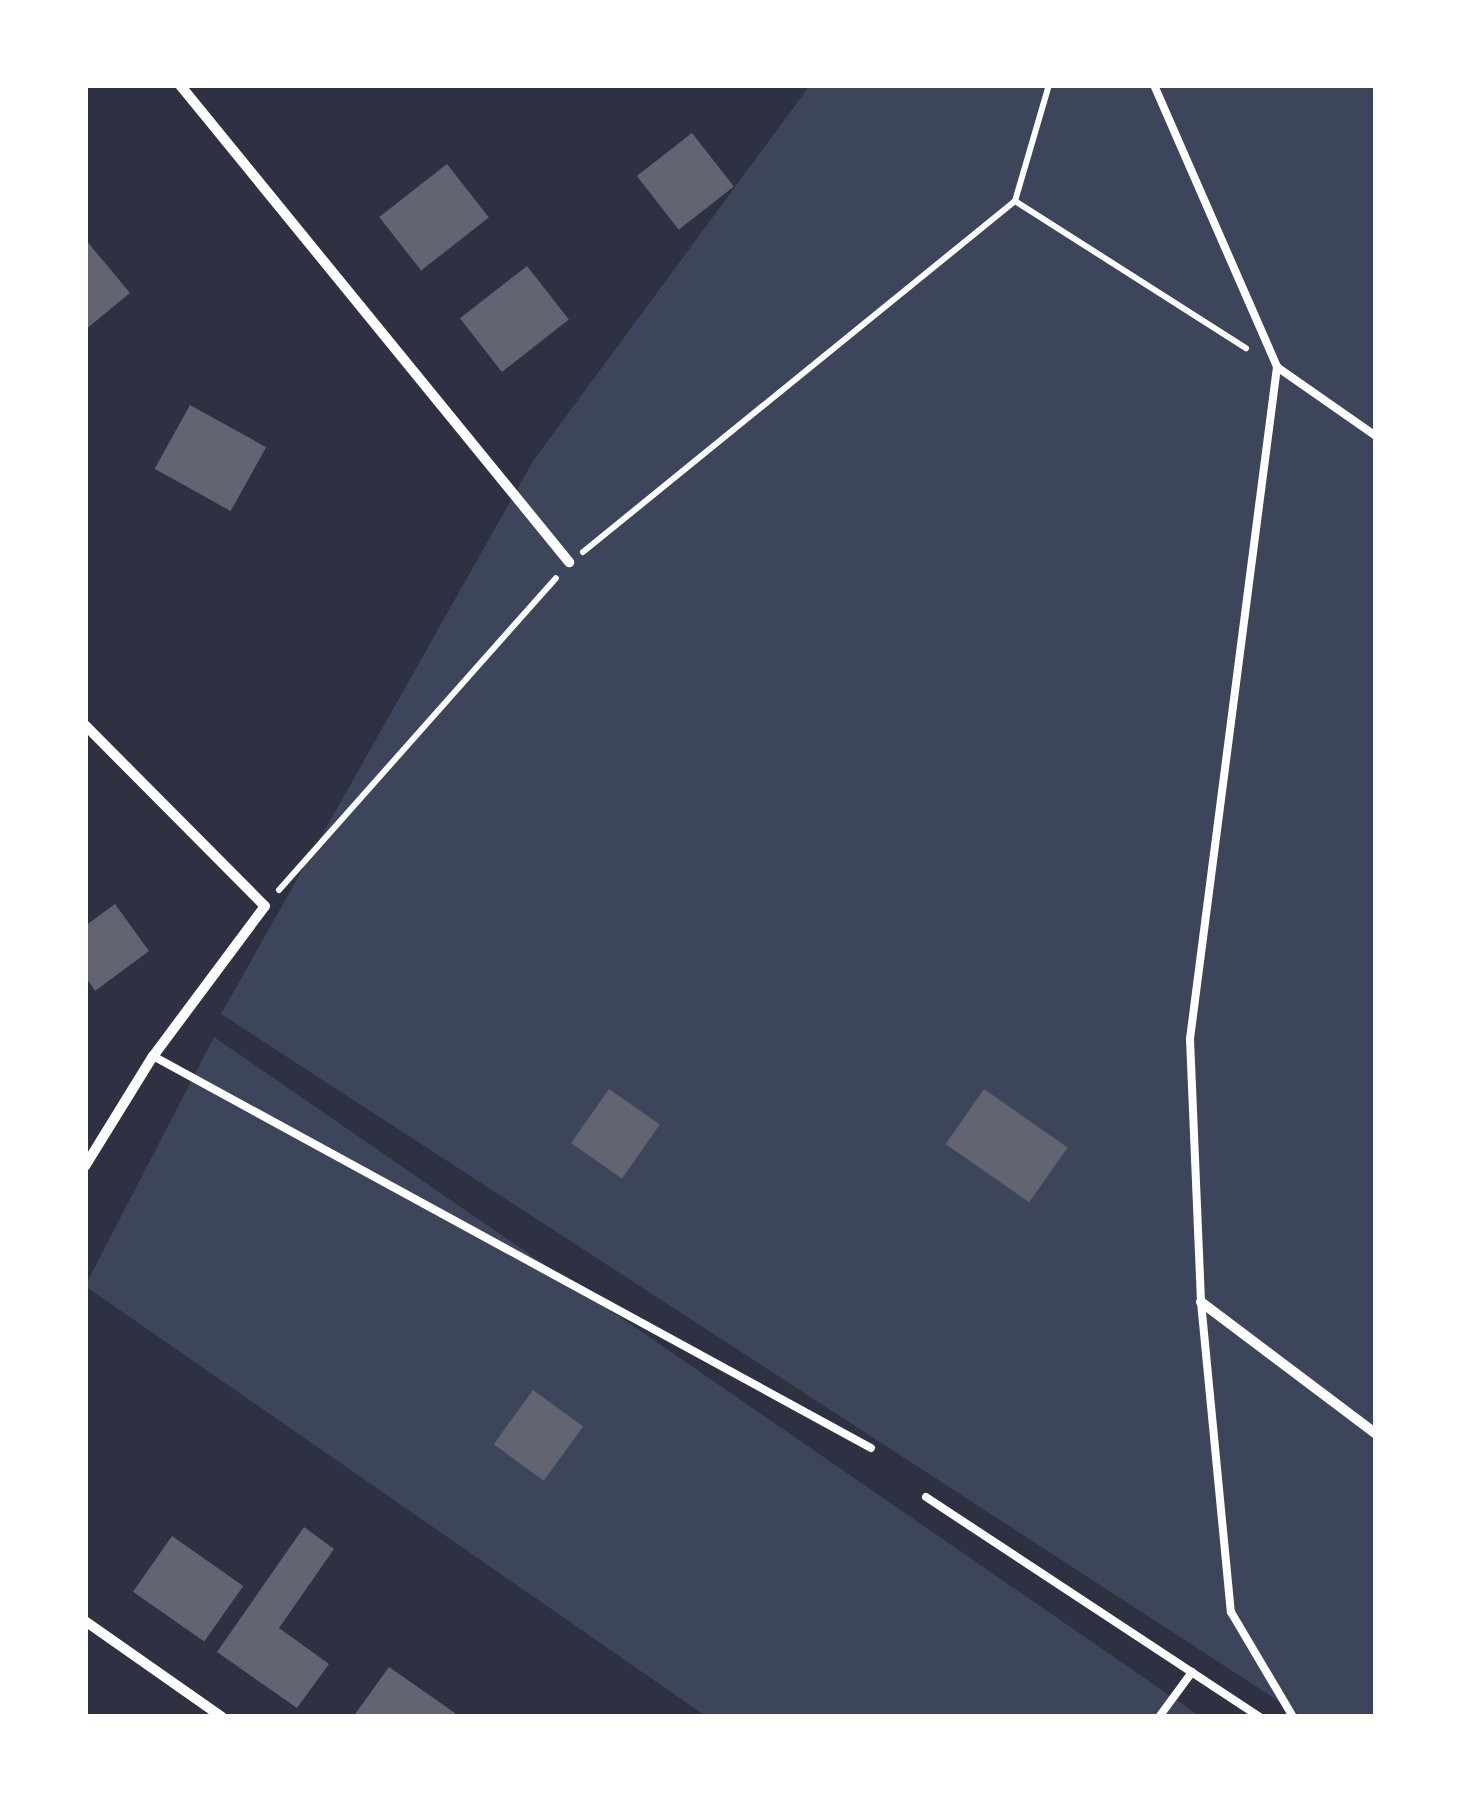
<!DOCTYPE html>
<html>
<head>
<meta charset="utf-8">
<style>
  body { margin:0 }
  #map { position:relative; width:1461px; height:1802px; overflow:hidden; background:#2d3142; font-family:"Fira Sans",sans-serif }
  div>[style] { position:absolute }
  .green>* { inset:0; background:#3c4559 }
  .building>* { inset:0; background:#626471; transform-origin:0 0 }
  .path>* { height:6px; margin:-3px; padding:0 3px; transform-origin:3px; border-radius:3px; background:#fff }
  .service>* { height:8px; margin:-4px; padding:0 4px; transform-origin:4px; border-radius:4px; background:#fff }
  .minor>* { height:10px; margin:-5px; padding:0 5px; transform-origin:5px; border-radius:5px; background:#fff }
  span { translate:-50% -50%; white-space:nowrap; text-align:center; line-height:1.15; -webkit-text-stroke:9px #fff; paint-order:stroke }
  .frame { position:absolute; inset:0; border:88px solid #fff; pointer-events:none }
</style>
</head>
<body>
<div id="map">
  <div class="green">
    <i style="clip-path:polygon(810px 85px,1376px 85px,1376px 1717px,1303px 1717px,221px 1014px,533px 461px)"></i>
    <i style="clip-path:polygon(214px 1037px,1201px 1717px,707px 1717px,85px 1286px)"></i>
  </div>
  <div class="building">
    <i style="left:692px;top:133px;width:68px;height:70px;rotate:52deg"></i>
    <i style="left:447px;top:164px;width:68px;height:86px;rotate:52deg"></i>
    <i style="clip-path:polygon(85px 239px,130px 293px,85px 330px)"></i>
    <i style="left:527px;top:266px;width:68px;height:85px;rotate:52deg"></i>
    <i style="left:190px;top:405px;width:87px;height:73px;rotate:29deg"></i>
    <i style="clip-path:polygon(115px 904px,149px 951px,95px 991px,85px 976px,85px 926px)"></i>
    <i style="left:609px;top:1089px;width:62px;height:66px;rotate:35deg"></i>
    <i style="left:984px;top:1089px;width:102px;height:67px;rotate:35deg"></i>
    <i style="left:533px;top:1390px;width:62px;height:67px;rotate:36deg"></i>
    <i style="clip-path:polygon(304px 1527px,334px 1549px,279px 1628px,329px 1664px,297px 1708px,217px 1652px)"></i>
    <i style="left:172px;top:1536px;width:87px;height:68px;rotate:35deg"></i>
    <i style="clip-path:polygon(389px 1667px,455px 1713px,452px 1717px,353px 1717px)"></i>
  </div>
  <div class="path">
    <i style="left:1015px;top:201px;width:274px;rotate:32.5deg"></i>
    <i style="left:583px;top:552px;width:557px;rotate:-39.09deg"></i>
    <i style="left:1015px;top:201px;width:121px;rotate:-73.7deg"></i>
    <i style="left:279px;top:890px;width:417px;rotate:-48.4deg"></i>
  </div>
  <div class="service">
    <i style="left:1154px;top:85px;width:308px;rotate:66.4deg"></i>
    <i style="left:1277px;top:367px;width:121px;rotate:34.9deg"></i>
    <i style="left:1277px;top:367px;width:678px;rotate:97.38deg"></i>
    <i style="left:1190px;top:1039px;width:263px;rotate:87.6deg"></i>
    <i style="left:1201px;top:1302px;width:311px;rotate:84.5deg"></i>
    <i style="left:1231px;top:1612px;width:122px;rotate:59.4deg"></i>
    <i style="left:153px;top:1056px;width:818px;rotate:28.63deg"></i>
    <i style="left:926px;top:1497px;width:400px;rotate:33.4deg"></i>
    <i style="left:1159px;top:1717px;width:56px;rotate:-53.7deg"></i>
  </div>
  <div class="minor">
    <i style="left:180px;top:85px;width:616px;rotate:50.8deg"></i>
    <i style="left:85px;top:725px;width:255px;rotate:45.2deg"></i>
    <i style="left:265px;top:906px;width:187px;rotate:126.7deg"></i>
    <i style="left:153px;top:1056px;width:129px;rotate:121.7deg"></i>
    <i style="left:1201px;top:1302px;width:219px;rotate:37deg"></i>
    <i style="left:85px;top:1621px;width:167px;rotate:35deg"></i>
  </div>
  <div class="frame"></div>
</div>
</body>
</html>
